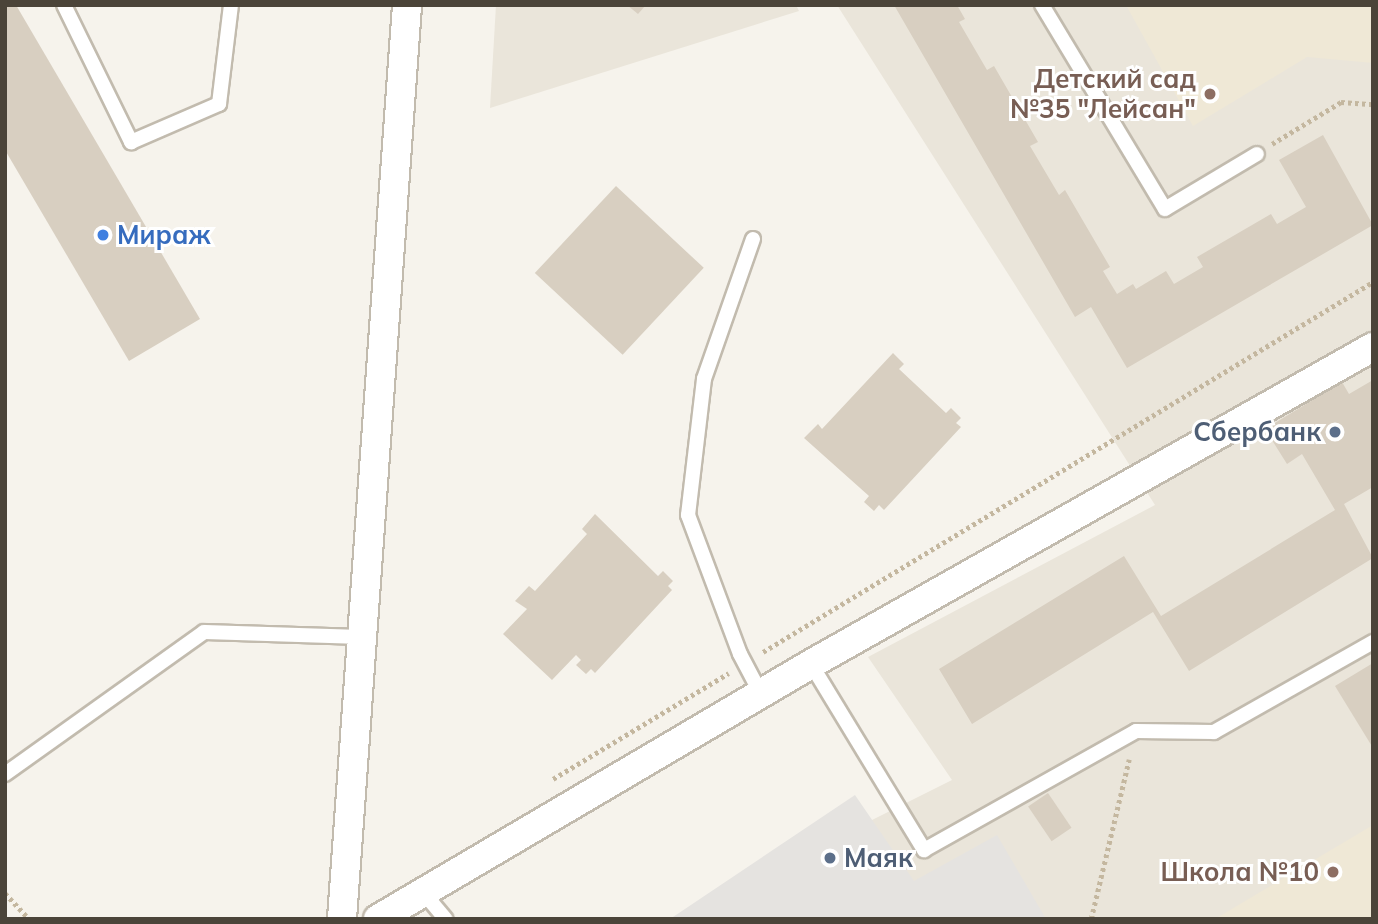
<!DOCTYPE html>
<html>
<head>
<meta charset="utf-8">
<style>
  body { margin:0 }
  #map { position:relative; width:1378px; height:924px; overflow:hidden; background:#f6f3ec; font-family:Mulish,sans-serif }
  div>[style] { position:absolute }
  .residential>* { inset:0; background:#eae5da }
  .education>* { inset:0; background:#efe8d6 }
  .parking>* { inset:0; background:#e5e3e0 }
  .building>* { inset:0; background:#d8cfc1; transform-origin:0 0 }
  .path>* { height:4.5px; margin-top:-2.25px; transform-origin:0; background:repeating-linear-gradient(90deg,#c4b79f 0 3.5px,transparent 0 7px) }
  .roads { filter:drop-shadow(2px 0 #c2bbae) drop-shadow(-2px 0 #c2bbae) drop-shadow(0 2px #c2bbae) drop-shadow(0 -2px #c2bbae) }
  .lane>* { height:14px; margin:-7px; padding:0 7px; transform-origin:7px; border-radius:7px; background:#fff }
  .street>* { height:28px; margin:-14px; padding:0 14px; transform-origin:14px; border-radius:14px; background:#fff }
  .dots>* { width:19px; height:19px; translate:-50% -50%; box-sizing:border-box; border:4px solid #fff; border-radius:50% }
  span { translate:-50% -50%; white-space:nowrap; text-align:center; line-height:1.15; -webkit-text-stroke:6px #fff; paint-order:stroke }
  .education-label { font-size:26px; color:#785e54; font-weight:700 }
  .right { translate:-100% -50%; text-align:right }
  .shop-label { font-size:26px; color:#366cbe; font-weight:700 }
  .left { translate:0 -50%; text-align:left }
  .service-label { font-size:26px; color:#4e5e75; font-weight:700 }
  .frame { position:absolute; inset:0; border:7px solid #4b4439; pointer-events:none }
</style>
</head>
<body>
<div id="map">
  <div class="residential">
    <i style="clip-path:polygon(496px 5px,796px 5px,799px 11px,490px 108px)"></i>
    <i style="clip-path:polygon(837px 5px,1373px 5px,1373px 919px,674px 919px,952px 780px,868px 657px,1155px 505px)"></i>
  </div>
  <div class="education">
    <i style="clip-path:polygon(1126px 5px,1373px 5px,1373px 63px,1307px 57px,1193px 126px)"></i>
    <i style="clip-path:polygon(1373px 825px,1373px 919px,1215px 919px)"></i>
  </div>
  <div class="parking">
    <i style="clip-path:polygon(855px 795px,914px 881px,997px 835px,1046px 919px,670px 919px)"></i>
  </div>
  <div class="building">
    <i style="clip-path:polygon(5px 5px,16px 5px,200px 319px,129px 361px,5px 150px)"></i>
    <i style="clip-path:polygon(627px 5px,646px 5px,638px 14px)"></i>
    <i style="clip-path:polygon(894px 5px,957px 5px,965px 19px,959px 22px,987px 70px,994px 66px,1038px 142px,1030px 146px,1059px 195px,1065px 190px,1110px 267px,1103px 271px,1117px 294px,1133px 284px,1136px 289px,1166px 271px,1174px 284px,1203px 267px,1197px 257px,1271px 214px,1277px 224px,1306px 207px,1279px 160px,1323px 135px,1373px 225px,1127px 368px,1091px 307px,1075px 317px)"></i>
    <i style="left:616px;top:186px;width:120px;height:119px;rotate:43deg"></i>
    <i style="clip-path:polygon(893px 353px,904px 364px,899px 369px,946px 413px,951px 408px,961px 418px,956px 423px,961px 427px,884px 510px,879px 505px,874px 511px,864px 502px,869px 496px,804px 438px,818px 424px,822px 429px)"></i>
    <i style="clip-path:polygon(1373px 380px,1373px 487px,1344px 504px,1373px 558px,1189px 671px,1153px 612px,972px 724px,939px 669px,1124px 556px,1161px 616px,1335px 510px,1302px 454px,1287px 464px,1265px 429px,1342px 382px,1349px 394px)"></i>
    <i style="clip-path:polygon(595px 514px,658px 576px,663px 571px,673px 581px,668px 586px,672px 590px,595px 673px,591px 669px,586px 674px,576px 665px,581px 660px,576px 655px,552px 680px,503px 634px,527px 609px,515px 601px,529px 586px,535px 591px,587px 534px,582px 529px)"></i>
    <i style="clip-path:polygon(1373px 663px,1373px 748px,1335px 686px)"></i>
    <i style="left:1048px;top:793px;width:42px;height:24px;rotate:56deg"></i>
  </div>
  <div class="path">
    <i style="left:1272px;top:144px;width:81px;rotate:-31.3deg"></i>
    <i style="left:1341px;top:102px;width:32px;rotate:4deg"></i>
    <i style="left:763px;top:652px;width:713px;rotate:-31.24deg"></i>
    <i style="left:553px;top:779px;width:205px;rotate:-31.1deg"></i>
    <i style="left:5px;top:893px;width:35px;rotate:47deg"></i>
    <i style="left:1091px;top:919px;width:164px;rotate:-76.6deg"></i>
  </div>
  <div class="roads">
    <div class="lane">
      <i style="left:64px;top:5px;width:153px;rotate:63.9deg"></i>
      <i style="left:131px;top:142px;width:96px;rotate:-23.4deg"></i>
      <i style="left:219px;top:104px;width:100px;rotate:-83.1deg"></i>
      <i style="left:1042px;top:5px;width:238px;rotate:58.9deg"></i>
      <i style="left:1165px;top:209px;width:107px;rotate:-30.9deg"></i>
      <i style="left:753px;top:239px;width:148px;rotate:109.3deg"></i>
      <i style="left:704px;top:379px;width:137px;rotate:96.7deg"></i>
      <i style="left:688px;top:515px;width:148px;rotate:69.5deg"></i>
      <i style="left:740px;top:654px;width:45px;rotate:62.3deg"></i>
      <i style="left:811px;top:664px;width:218px;rotate:58.7deg"></i>
      <i style="left:924px;top:850px;width:243px;rotate:-29.3deg"></i>
      <i style="left:1136px;top:731px;width:78px;rotate:0.7deg"></i>
      <i style="left:1214px;top:732px;width:183px;rotate:-29.5deg"></i>
      <i style="left:5px;top:774px;width:244px;rotate:-35.5deg"></i>
      <i style="left:204px;top:632px;width:158px;rotate:1.8deg"></i>
      <i style="left:423px;top:892px;width:35px;rotate:50deg"></i>
    </div>
    <div class="street">
      <i style="left:342px;top:919px;width:916px;rotate:-85.93deg"></i>
      <i style="left:378px;top:919px;width:503px;rotate:-30.49deg"></i>
      <i style="left:811px;top:664px;width:645px;rotate:-29.43deg"></i>
    </div>
  </div>
  <div class="dots">
    <i style="left:1210px;top:94px;background:#8d6e63"></i>
    <i style="left:103px;top:235px;background:#3f7fe0"></i>
    <i style="left:1335px;top:432px;background:#5c6f8a"></i>
    <i style="left:830px;top:858px;background:#5c6f8a"></i>
    <i style="left:1333px;top:872px;background:#8d6e63"></i>
  </div>
  <div class="education-label">
    <span class="right" style="left:1196px;top:94px">Детский сад<br>№35 "Лейсан"</span>
    <span class="right" style="left:1319px;top:872px">Школа №10</span>
  </div>
  <div class="shop-label">
    <span class="left" style="left:117px;top:235px">Мираж</span>
  </div>
  <div class="service-label">
    <span class="right" style="left:1321px;top:432px">Сбербанк</span>
    <span class="left" style="left:844px;top:858px">Маяк</span>
  </div>
  <div class="frame"></div>
</div>
</body>
</html>
